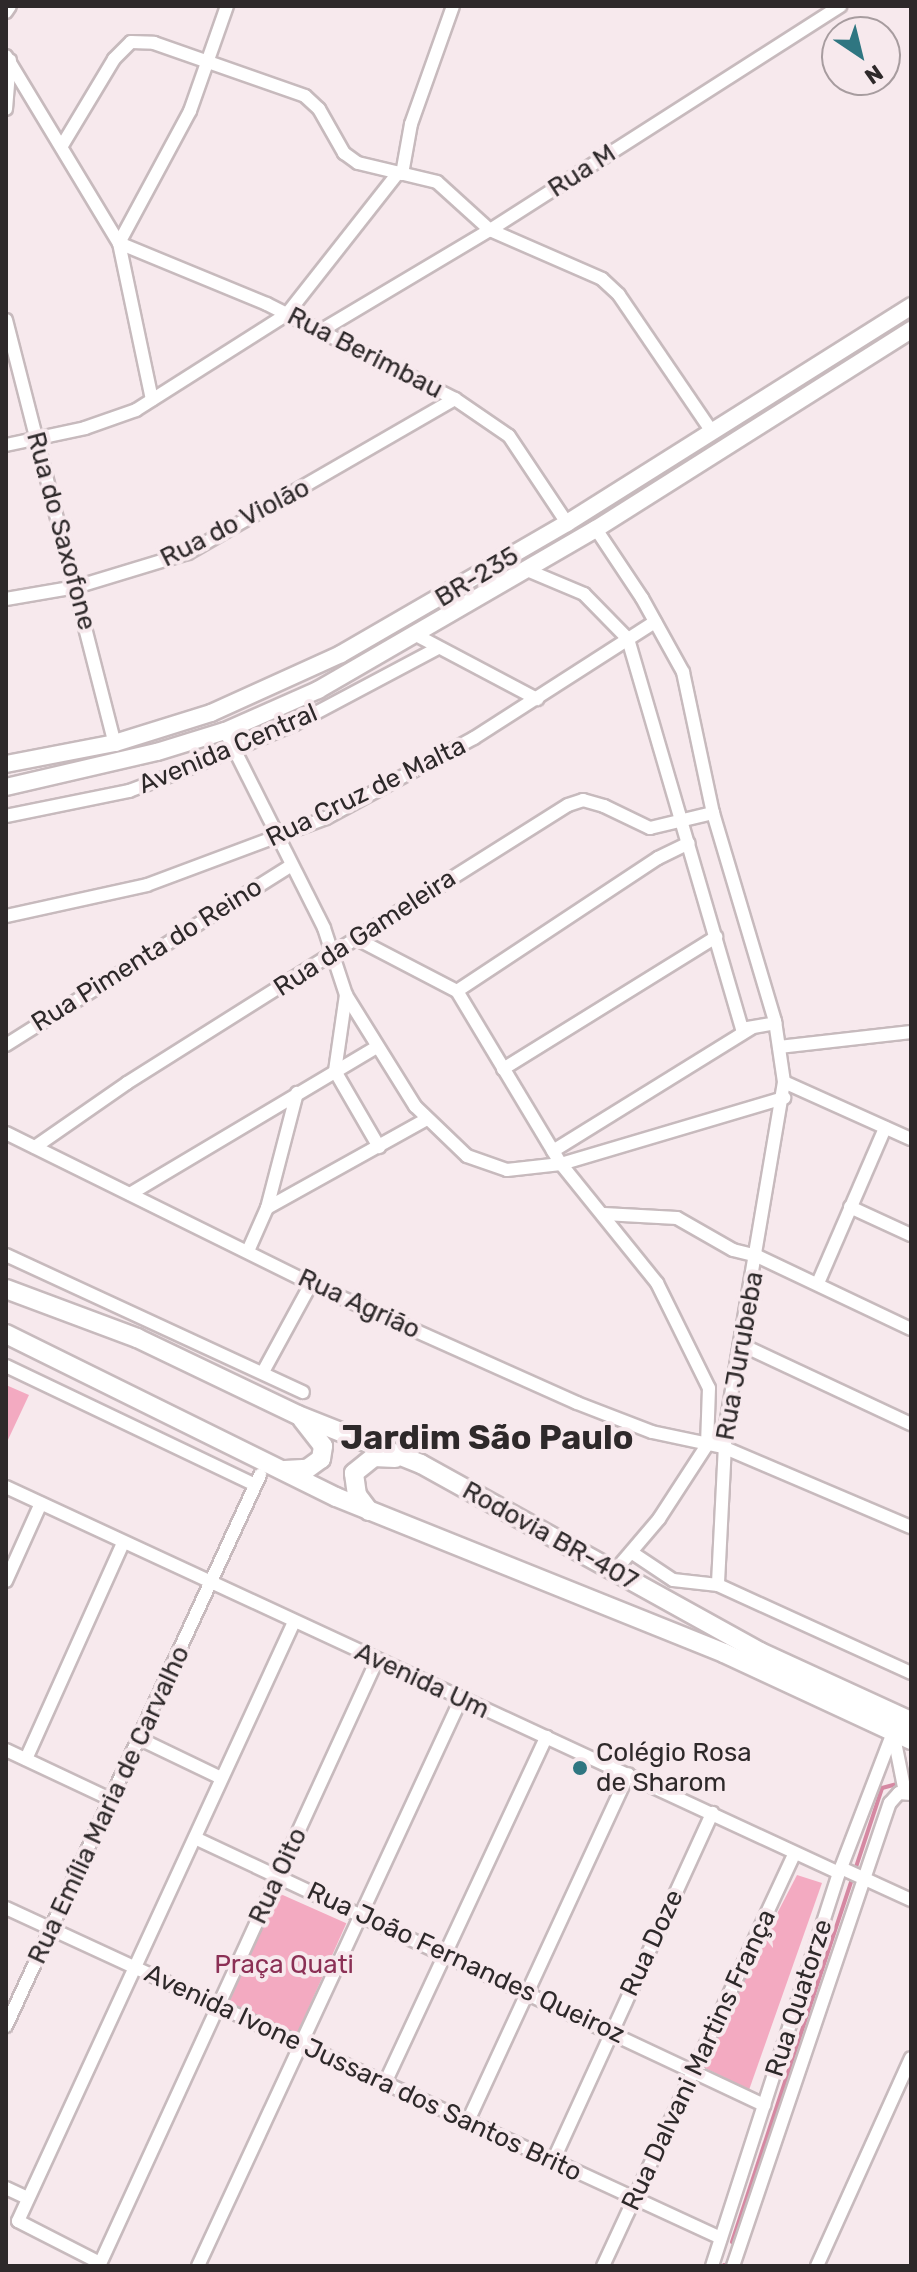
<!DOCTYPE html>
<html>
<head>
<meta charset="utf-8">
<style>
  body { margin:0 }
  #map { position:relative; width:917px; height:2272px; overflow:hidden; background:#f7e9ed; font-family:Rubik,sans-serif }
  div>[style] { position:absolute }
  .green>* { inset:0; background:#f3aac1; transform-origin:0 0 }
  .stream>* { height:4px; margin:-2px; padding:0 2px; transform-origin:2px; border-radius:2px; background:#d588a2 }
  .roads { filter:drop-shadow(2px 0 #c7babd) drop-shadow(-2px 0 #c7babd) drop-shadow(0 2px #c7babd) drop-shadow(0 -2px #c7babd) }
  .minor>* { height:12px; margin:-6px; padding:0 6px; transform-origin:6px; border-radius:6px; background:#fff }
  .major>* { height:16px; margin:-8px; padding:0 8px; transform-origin:8px; border-radius:8px; background:#fff }
  .highway>* { height:18px; margin:-9px; padding:0 9px; transform-origin:9px; border-radius:9px; background:#fff }
  .dots>* { width:22px; height:22px; translate:-50% -50%; box-sizing:border-box; border:4px solid #f7e9ed; border-radius:50% }
  span { translate:-50% -50%; white-space:nowrap; text-align:center; line-height:1.15; -webkit-text-stroke:8px #f7e9ed; paint-order:stroke }
  .street-label { font-size:26px; color:#2e292a }
  .poi-label { font-size:26px; color:#2e292a }
  .left { translate:0 -50%; text-align:left }
  .park-label { font-size:26px; color:#8b3055 }
  .district-label { font-size:34px; color:#2e292a; font-weight:700 }
  .frame { position:absolute; inset:0; border:8px solid #2e292a; pointer-events:none }
  .north { position:absolute; left:821px; top:16px; width:80px; height:80px; box-sizing:border-box; background:#f7e9ed; border:2px solid #a79c9f; border-radius:50%; rotate:145deg; font-size:22px; font-weight:700; line-height:32px; text-align:center; color:#2e292a }
  .north::after { content:''; display:block; margin:auto; width:28px; height:36px; background:#2f7681; clip-path:polygon(50% 0,100% 100%,50% 72%,0 100%) }
</style>
</head>
<body>
<div id="map">
  <div class="green">
    <i style="clip-path:polygon(6px 1385px,29px 1395px,6px 1444px)"></i>
    <i style="clip-path:polygon(797px 1875px,822px 1883px,749px 2090px,699px 2065px)"></i>
    <i style="left:276px;top:1892px;width:77px;height:127px;rotate:24deg"></i>
  </div>
  <div class="stream">
    <i style="left:732px;top:2242px;width:478px;rotate:-71.7deg"></i>
    <i style="left:882px;top:1788px;width:30px;rotate:-15deg"></i>
    <i style="left:724px;top:2266px;width:1px;rotate:-90deg"></i>
  </div>
  <div class="roads">
    <div class="minor">
      <i style="left:227px;top:6px;width:111px;rotate:109.4deg"></i>
      <i style="left:190px;top:111px;width:150px;rotate:118.3deg"></i>
      <i style="left:119px;top:243px;width:160px;rotate:22.4deg"></i>
      <i style="left:267px;top:304px;width:211px;rotate:26.8deg"></i>
      <i style="left:455px;top:399px;width:65px;rotate:34.4deg"></i>
      <i style="left:509px;top:436px;width:105px;rotate:56.3deg"></i>
      <i style="left:6px;top:12px;width:7px;rotate:-56deg"></i>
      <i style="left:6px;top:56px;width:218px;rotate:58.9deg"></i>
      <i style="left:119px;top:243px;width:160px;rotate:78.1deg"></i>
      <i style="left:6px;top:109px;width:49px;rotate:-85.3deg"></i>
      <i style="left:63px;top:144px;width:99px;rotate:-59deg"></i>
      <i style="left:114px;top:59px;width:24px;rotate:-45deg"></i>
      <i style="left:131px;top:42px;width:23px;rotate:2deg"></i>
      <i style="left:154px;top:43px;width:160px;rotate:19.3deg"></i>
      <i style="left:305px;top:96px;width:19px;rotate:43deg"></i>
      <i style="left:319px;top:109px;width:51px;rotate:60.4deg"></i>
      <i style="left:344px;top:153px;width:17px;rotate:36deg"></i>
      <i style="left:358px;top:163px;width:81px;rotate:13.5deg"></i>
      <i style="left:437px;top:182px;width:72px;rotate:42.2deg"></i>
      <i style="left:490px;top:230px;width:122px;rotate:23.6deg"></i>
      <i style="left:602px;top:279px;width:23px;rotate:43deg"></i>
      <i style="left:619px;top:295px;width:162px;rotate:55.8deg"></i>
      <i style="left:402px;top:174px;width:51px;rotate:-79.8deg"></i>
      <i style="left:411px;top:124px;width:125px;rotate:-70.4deg"></i>
      <i style="left:6px;top:320px;width:437px;rotate:75.6deg"></i>
      <i style="left:322px;top:330px;width:196px;rotate:-30.8deg"></i>
      <i style="left:490px;top:230px;width:416px;rotate:-32.6deg"></i>
      <i style="left:6px;top:445px;width:81px;rotate:-12.1deg"></i>
      <i style="left:85px;top:428px;width:54px;rotate:-19.4deg"></i>
      <i style="left:136px;top:410px;width:179px;rotate:-32.4deg"></i>
      <i style="left:287px;top:314px;width:179px;rotate:-51.8deg"></i>
      <i style="left:596px;top:529px;width:83px;rotate:56.3deg"></i>
      <i style="left:642px;top:598px;width:85px;rotate:61deg"></i>
      <i style="left:683px;top:672px;width:144px;rotate:78deg"></i>
      <i style="left:713px;top:813px;width:217px;rotate:73.4deg"></i>
      <i style="left:775px;top:1021px;width:62px;rotate:81.6deg"></i>
      <i style="left:784px;top:1082px;width:348px;rotate:99.6deg"></i>
      <i style="left:726px;top:1425px;width:160px;rotate:92.9deg"></i>
      <i style="left:718px;top:1585px;width:45px;rotate:-173.7deg"></i>
      <i style="left:673px;top:1580px;width:50px;rotate:-146.3deg"></i>
      <i style="left:527px;top:570px;width:62px;rotate:22.8deg"></i>
      <i style="left:584px;top:594px;width:63px;rotate:45.6deg"></i>
      <i style="left:628px;top:639px;width:406px;rotate:73.7deg"></i>
      <i style="left:742px;top:1029px;width:34px;rotate:-10deg"></i>
      <i style="left:6px;top:599px;width:71px;rotate:-9.7deg"></i>
      <i style="left:76px;top:587px;width:117px;rotate:-16.9deg"></i>
      <i style="left:188px;top:553px;width:308px;rotate:-30deg"></i>
      <i style="left:418px;top:636px;width:135px;rotate:27.9deg"></i>
      <i style="left:225px;top:731px;width:220px;rotate:63.3deg"></i>
      <i style="left:324px;top:928px;width:71px;rotate:71.8deg"></i>
      <i style="left:346px;top:995px;width:131px;rotate:58.1deg"></i>
      <i style="left:415px;top:1106px;width:72px;rotate:43.9deg"></i>
      <i style="left:467px;top:1156px;width:42px;rotate:19.3deg"></i>
      <i style="left:507px;top:1170px;width:54px;rotate:-6.3deg"></i>
      <i style="left:561px;top:1164px;width:233px;rotate:-16.5deg"></i>
      <i style="left:6px;top:816px;width:126px;rotate:-11.5deg"></i>
      <i style="left:129px;top:791px;width:57px;rotate:-20.7deg"></i>
      <i style="left:182px;top:771px;width:122px;rotate:-22.6deg"></i>
      <i style="left:295px;top:724px;width:162px;rotate:-28deg"></i>
      <i style="left:6px;top:916px;width:144px;rotate:-12.4deg"></i>
      <i style="left:147px;top:885px;width:191px;rotate:-20.5deg"></i>
      <i style="left:326px;top:818px;width:168px;rotate:-28.4deg"></i>
      <i style="left:474px;top:738px;width:215px;rotate:-32.7deg"></i>
      <i style="left:355px;top:938px;width:115px;rotate:27.5deg"></i>
      <i style="left:457px;top:991px;width:202px;rotate:59deg"></i>
      <i style="left:561px;top:1164px;width:153px;rotate:51.1deg"></i>
      <i style="left:657px;top:1283px;width:117px;rotate:63.7deg"></i>
      <i style="left:709px;top:1388px;width:57px;rotate:92deg"></i>
      <i style="left:707px;top:1445px;width:88px;rotate:123deg"></i>
      <i style="left:659px;top:1519px;width:71px;rotate:130.4deg"></i>
      <i style="left:457px;top:991px;width:241px;rotate:-33.5deg"></i>
      <i style="left:658px;top:858px;width:34px;rotate:-26deg"></i>
      <i style="left:6px;top:1045px;width:336px;rotate:-32.2deg"></i>
      <i style="left:779px;top:1047px;width:133px;rotate:-6.5deg"></i>
      <i style="left:503px;top:1069px;width:251px;rotate:-31.8deg"></i>
      <i style="left:335px;top:1071px;width:88px;rotate:59.9deg"></i>
      <i style="left:335px;top:1071px;width:77px;rotate:-81.8deg"></i>
      <i style="left:784px;top:1082px;width:139px;rotate:24.2deg"></i>
      <i style="left:6px;top:1133px;width:340px;rotate:26.3deg"></i>
      <i style="left:311px;top:1284px;width:291px;rotate:24.1deg"></i>
      <i style="left:577px;top:1403px;width:80px;rotate:21.1deg"></i>
      <i style="left:652px;top:1432px;width:73px;rotate:11.9deg"></i>
      <i style="left:723px;top:1447px;width:204px;rotate:23.1deg"></i>
      <i style="left:35px;top:1147px;width:112px;rotate:-34.8deg"></i>
      <i style="left:127px;top:1083px;width:521px;rotate:-32.23deg"></i>
      <i style="left:568px;top:805px;width:16px;rotate:-18deg"></i>
      <i style="left:583px;top:800px;width:22px;rotate:16deg"></i>
      <i style="left:604px;top:806px;width:51px;rotate:25.6deg"></i>
      <i style="left:650px;top:828px;width:65px;rotate:-13.4deg"></i>
      <i style="left:553px;top:1151px;width:233px;rotate:-31.8deg"></i>
      <i style="left:130px;top:1194px;width:287px;rotate:-30.8deg"></i>
      <i style="left:850px;top:1207px;width:67px;rotate:24.7deg"></i>
      <i style="left:267px;top:1208px;width:183px;rotate:-29.1deg"></i>
      <i style="left:604px;top:1214px;width:73px;rotate:3.1deg"></i>
      <i style="left:677px;top:1218px;width:64px;rotate:29.7deg"></i>
      <i style="left:733px;top:1250px;width:25px;rotate:14deg"></i>
      <i style="left:757px;top:1256px;width:170px;rotate:25.4deg"></i>
      <i style="left:248px;top:1251px;width:47px;rotate:-66.2deg"></i>
      <i style="left:267px;top:1208px;width:119px;rotate:-75.4deg"></i>
      <i style="left:6px;top:1255px;width:327px;rotate:24.8deg"></i>
      <i style="left:818px;top:1283px;width:169px;rotate:-66.6deg"></i>
      <i style="left:740px;top:1344px;width:189px;rotate:25.1deg"></i>
      <i style="left:6px;top:1366px;width:276px;rotate:25.5deg"></i>
      <i style="left:263px;top:1372px;width:100px;rotate:-61.4deg"></i>
      <i style="left:6px;top:1487px;width:918px;rotate:24.86deg"></i>
      <i style="left:6px;top:1581px;width:85px;rotate:-65.8deg"></i>
      <i style="left:718px;top:1585px;width:212px;rotate:24.5deg"></i>
      <i style="left:893px;top:1732px;width:61px;rotate:78.7deg"></i>
      <i style="left:138px;top:1738px;width:92px;rotate:25.7deg"></i>
      <i style="left:6px;top:1750px;width:113px;rotate:25.2deg"></i>
      <i style="left:26px;top:1759px;width:237px;rotate:-65.8deg"></i>
      <i style="left:195px;top:1838px;width:629px;rotate:25.14deg"></i>
      <i style="left:841px;top:1868px;width:77px;rotate:24.6deg"></i>
      <i style="left:6px;top:1908px;width:787px;rotate:24.78deg"></i>
      <i style="left:6px;top:2026px;width:607px;rotate:-65.25deg"></i>
      <i style="left:385px;top:2083px;width:382px;rotate:-65deg"></i>
      <i style="left:468px;top:2121px;width:382px;rotate:-65.2deg"></i>
      <i style="left:553px;top:2161px;width:383px;rotate:-65.4deg"></i>
      <i style="left:6px;top:2188px;width:23px;rotate:25deg"></i>
      <i style="left:100px;top:2263px;width:92px;rotate:-152.9deg"></i>
      <i style="left:18px;top:2221px;width:660px;rotate:-65.26deg"></i>
      <i style="left:99px;top:2266px;width:667px;rotate:-65.36deg"></i>
      <i style="left:198px;top:2266px;width:625px;rotate:-65.12deg"></i>
      <i style="left:603px;top:2266px;width:454px;rotate:-65.1deg"></i>
      <i style="left:712px;top:2266px;width:413px;rotate:-72.1deg"></i>
      <i style="left:839px;top:1873px;width:151px;rotate:-69deg"></i>
      <i style="left:733px;top:2266px;width:489px;rotate:-71.3deg"></i>
      <i style="left:890px;top:1803px;width:13px;rotate:-48deg"></i>
      <i style="left:899px;top:1793px;width:12px;rotate:5deg"></i>
      <i style="left:817px;top:2266px;width:228px;rotate:-65.7deg"></i>
    </div>
    <div class="major">
      <i style="left:6px;top:764px;width:111px;rotate:-10.9deg"></i>
      <i style="left:115px;top:743px;width:101px;rotate:-17.4deg"></i>
      <i style="left:211px;top:713px;width:143px;rotate:-24.4deg"></i>
      <i style="left:341px;top:654px;width:261px;rotate:-30.1deg"></i>
      <i style="left:567px;top:523px;width:407px;rotate:-32.2deg"></i>
      <i style="left:6px;top:787px;width:155px;rotate:-13.1deg"></i>
      <i style="left:157px;top:752px;width:71px;rotate:-17.2deg"></i>
      <i style="left:225px;top:731px;width:102px;rotate:-23.8deg"></i>
      <i style="left:318px;top:690px;width:321px;rotate:-30.1deg"></i>
      <i style="left:596px;top:529px;width:373px;rotate:-32.3deg"></i>
    </div>
    <div class="highway">
      <i style="left:6px;top:1289px;width:140px;rotate:20.5deg"></i>
      <i style="left:137px;top:1338px;width:178px;rotate:25.6deg"></i>
      <i style="left:298px;top:1415px;width:132px;rotate:21.7deg"></i>
      <i style="left:421px;top:1464px;width:388px;rotate:29deg"></i>
      <i style="left:760px;top:1652px;width:166px;rotate:24.6deg"></i>
      <i style="left:6px;top:1334px;width:368px;rotate:26.3deg"></i>
      <i style="left:336px;top:1497px;width:418px;rotate:21.9deg"></i>
      <i style="left:724px;top:1653px;width:206px;rotate:24.9deg"></i>
      <i style="left:285px;top:1470px;width:22px;rotate:-3deg"></i>
      <i style="left:307px;top:1469px;width:17px;rotate:-36deg"></i>
      <i style="left:321px;top:1459px;width:13px;rotate:-81deg"></i>
      <i style="left:323px;top:1446px;width:33px;rotate:-128deg"></i>
      <i style="left:369px;top:1511px;width:20px;rotate:-127deg"></i>
      <i style="left:357px;top:1495px;width:22px;rotate:-98deg"></i>
      <i style="left:354px;top:1473px;width:26px;rotate:-39deg"></i>
      <i style="left:374px;top:1457px;width:21px;rotate:3deg"></i>
    </div>
  </div>
  <div class="dots">
    <i style="left:580px;top:1768px;background:#2f7681"></i>
  </div>
  <div class="street-label">
    <span style="left:582px;top:171px;rotate:-33deg">Rua M</span>
    <span style="left:365px;top:353px;rotate:27deg">Rua Berimbau</span>
    <span style="left:235px;top:523px;rotate:-27deg">Rua do Violão</span>
    <span style="left:61px;top:531px;rotate:75deg">Rua do Saxofone</span>
    <span style="left:477px;top:577px;rotate:-31deg">BR-235</span>
    <span style="left:228px;top:749px;rotate:-23deg">Avenida Central</span>
    <span style="left:366px;top:792px;rotate:-26deg">Rua Cruz de Malta</span>
    <span style="left:365px;top:933px;rotate:-33deg">Rua da Gameleira</span>
    <span style="left:147px;top:955px;rotate:-32deg">Rua Pimenta do Reino</span>
    <span style="left:359px;top:1304px;rotate:25deg">Rua Agrião</span>
    <span style="left:740px;top:1356px;rotate:-80deg">Rua Jurubeba</span>
    <span style="left:550px;top:1536px;rotate:29deg">Rodovia BR-407</span>
    <span style="left:422px;top:1681px;rotate:25deg">Avenida Um</span>
    <span style="left:109px;top:1805px;rotate:-65deg">Rua Emília Maria de Carvalho</span>
    <span style="left:278px;top:1876px;rotate:-65deg">Rua Oito</span>
    <span style="left:652px;top:1943px;rotate:-65deg">Rua Doze</span>
    <span style="left:466px;top:1963px;rotate:25deg">Rua João Fernandes Queiroz</span>
    <span style="left:799px;top:1998px;rotate:-72deg">Rua Quatorze</span>
    <span style="left:699px;top:2060px;rotate:-65deg">Rua Dalvani Martins França</span>
    <span style="left:363px;top:2073px;rotate:25deg">Avenida Ivone Jussara dos Santos Brito</span>
  </div>
  <div class="poi-label">
    <span class="left" style="left:596px;top:1768px">Colégio Rosa<br>de Sharom</span>
  </div>
  <div class="park-label">
    <span style="left:284px;top:1965px">Praça Quati</span>
  </div>
  <div class="district-label">
    <span style="left:487px;top:1438px">Jardim São Paulo</span>
  </div>
  <div class="frame"></div>
  <div class="north">N</div>
</div>
</body>
</html>
